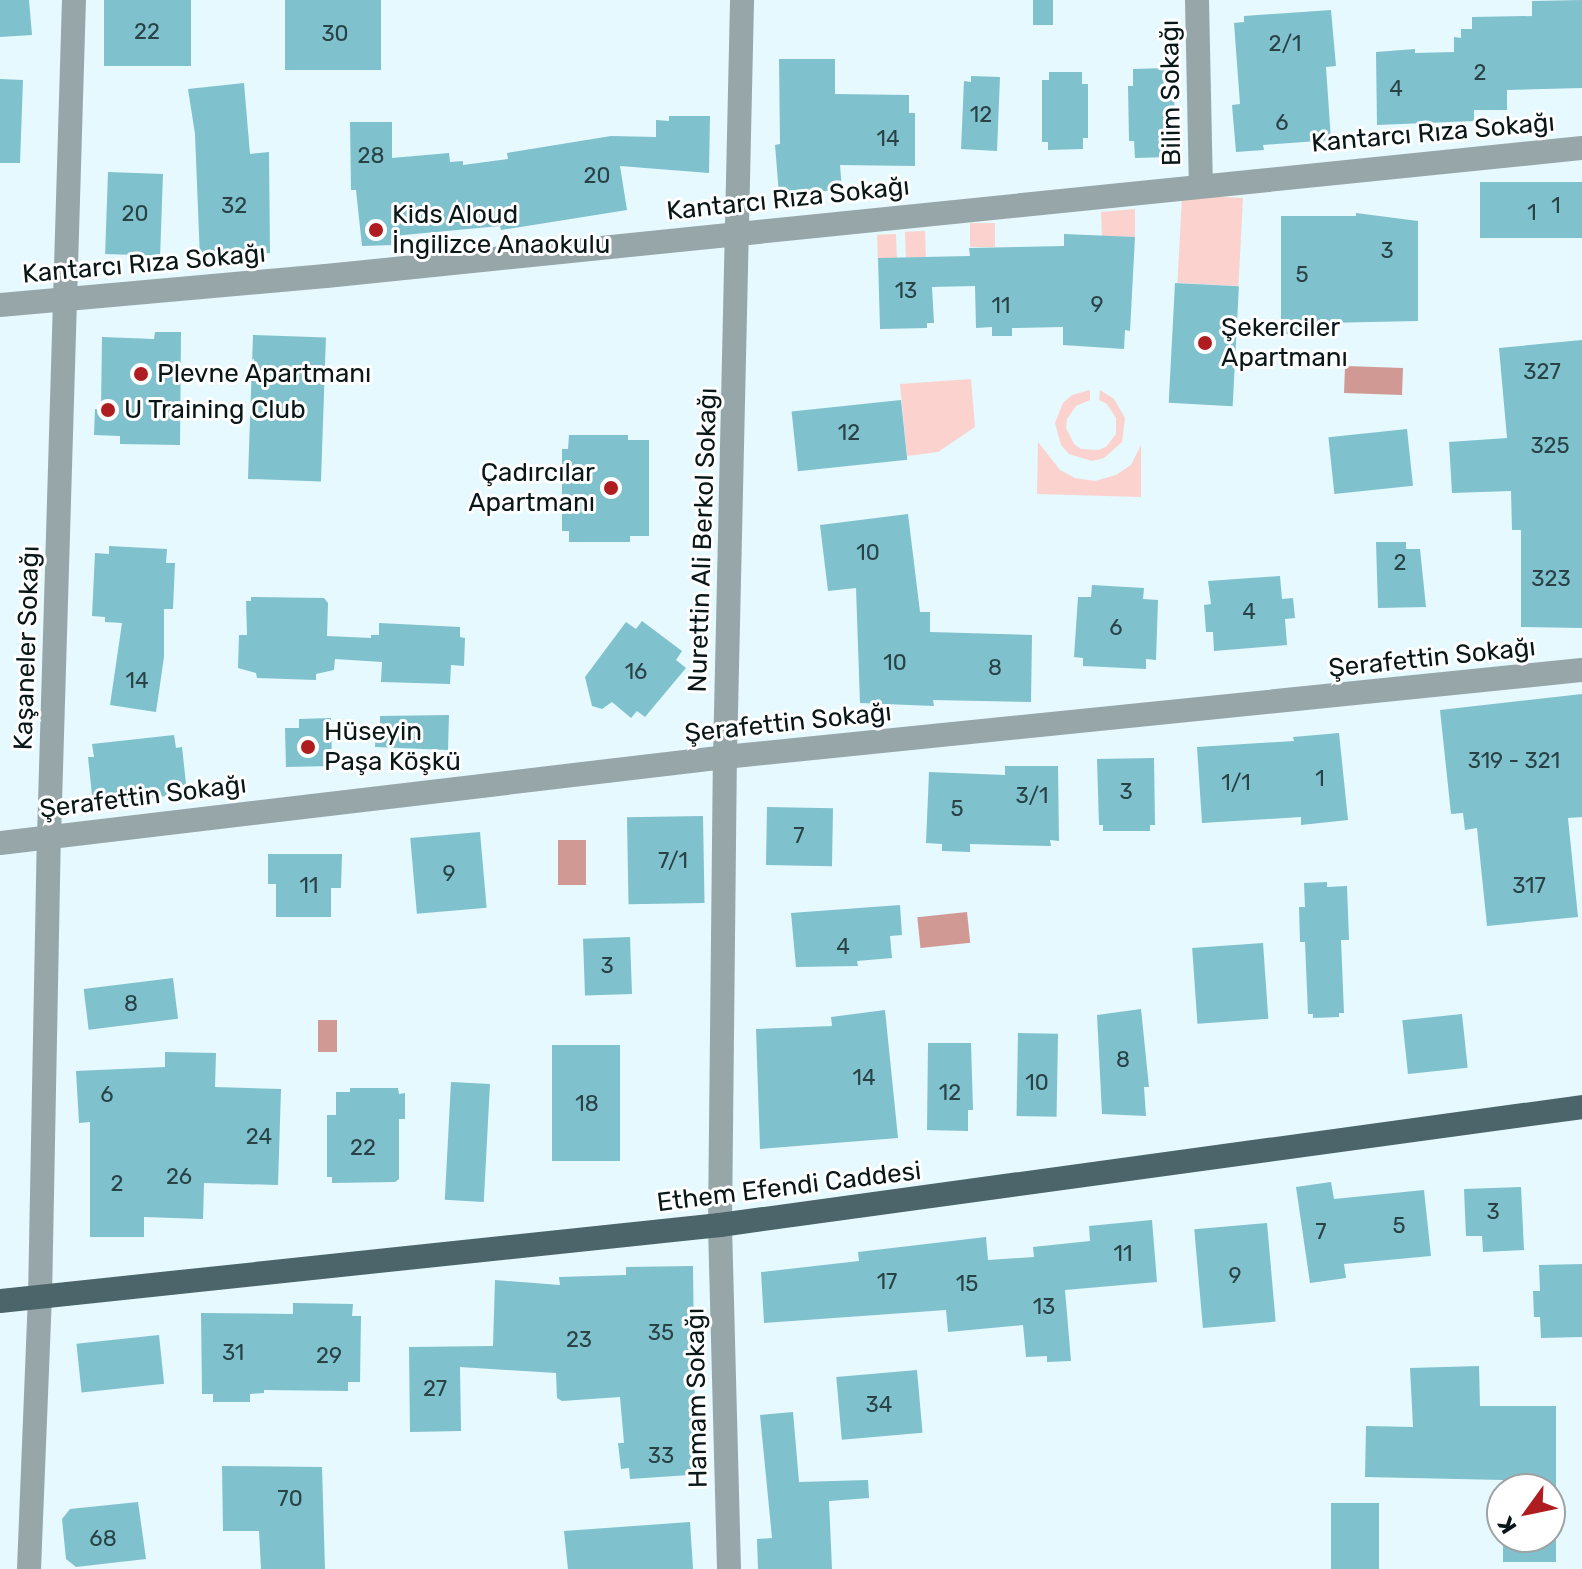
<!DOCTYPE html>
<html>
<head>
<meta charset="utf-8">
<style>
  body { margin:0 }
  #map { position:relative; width:1582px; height:1569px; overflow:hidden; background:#e5f9fe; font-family:Rubik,sans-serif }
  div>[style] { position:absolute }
  .green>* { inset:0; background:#fbd2cd; transform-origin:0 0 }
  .water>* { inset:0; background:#d19993; transform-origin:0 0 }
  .building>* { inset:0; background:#80c1ce; transform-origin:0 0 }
  .minor>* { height:24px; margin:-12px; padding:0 12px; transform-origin:12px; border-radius:12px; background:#97a6a9 }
  .major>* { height:24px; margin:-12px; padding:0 12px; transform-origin:12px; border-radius:12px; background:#4b656a }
  .dots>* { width:22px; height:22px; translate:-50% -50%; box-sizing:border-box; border:4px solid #fff; border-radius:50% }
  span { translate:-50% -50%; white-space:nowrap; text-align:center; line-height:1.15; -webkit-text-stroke:6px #fff; paint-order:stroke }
  .number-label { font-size:22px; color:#284246 }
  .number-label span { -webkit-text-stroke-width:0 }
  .street-label { font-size:26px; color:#0a1719 }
  .poi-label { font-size:26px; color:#0a1719 }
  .left { translate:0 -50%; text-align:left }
  .right { translate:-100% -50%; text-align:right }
  .north { position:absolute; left:1486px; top:1473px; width:80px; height:80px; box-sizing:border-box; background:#fff; border:2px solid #9da2a3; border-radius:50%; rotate:237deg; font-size:22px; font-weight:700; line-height:32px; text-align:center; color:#0a1719 }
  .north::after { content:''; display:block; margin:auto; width:28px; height:36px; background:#af1d21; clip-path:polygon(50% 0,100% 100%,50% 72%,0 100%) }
</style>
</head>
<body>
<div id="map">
  <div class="green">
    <i style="left:1243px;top:198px;width:88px;height:61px;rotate:93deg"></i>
    <i style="clip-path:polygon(1135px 209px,1135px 237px,1102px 236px,1101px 212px)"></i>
    <i style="left:995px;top:223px;width:24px;height:25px;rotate:90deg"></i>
    <i style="left:925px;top:231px;width:26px;height:20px;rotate:88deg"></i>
    <i style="left:896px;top:234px;width:24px;height:19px;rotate:88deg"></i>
    <i style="clip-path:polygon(971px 379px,975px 427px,938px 452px,907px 456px,900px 384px)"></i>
    <i style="clip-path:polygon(1090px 390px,1090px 400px,1076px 406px,1067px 419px,1066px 428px,1074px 444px,1081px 449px,1098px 450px,1106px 447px,1116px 434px,1116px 418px,1107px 404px,1099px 400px,1100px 390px,1114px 399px,1125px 418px,1122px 442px,1104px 458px,1092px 461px,1069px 454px,1061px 445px,1055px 423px,1063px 403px,1072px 395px)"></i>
    <i style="clip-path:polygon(1038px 442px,1060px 470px,1075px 478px,1095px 481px,1116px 475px,1131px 465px,1141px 445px,1141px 497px,1037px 494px)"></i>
  </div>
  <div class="water">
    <i style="left:1345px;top:366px;width:58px;height:27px;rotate:2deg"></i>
    <i style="left:558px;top:840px;width:28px;height:45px"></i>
    <i style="left:967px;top:912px;width:31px;height:50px;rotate:84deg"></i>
    <i style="left:318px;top:1020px;width:19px;height:32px"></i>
  </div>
  <div class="building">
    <i style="clip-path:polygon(0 0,29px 0,32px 35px,0 37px)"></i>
    <i style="left:104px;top:0;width:87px;height:66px"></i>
    <i style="left:285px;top:0;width:96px;height:70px"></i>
    <i style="left:1033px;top:0;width:20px;height:25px"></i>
    <i style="clip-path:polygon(1582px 0,1582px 88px,1507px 90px,1507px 110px,1474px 110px,1474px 121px,1377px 125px,1376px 52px,1415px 49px,1415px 53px,1454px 52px,1454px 37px,1461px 38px,1461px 29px,1472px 29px,1472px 17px,1532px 16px,1532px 1px)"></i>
    <i style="clip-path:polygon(1331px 10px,1336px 66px,1326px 67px,1331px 140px,1263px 145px,1264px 150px,1236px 152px,1232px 105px,1240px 104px,1234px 23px,1244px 22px,1244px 16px)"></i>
    <i style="clip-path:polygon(779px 59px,835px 59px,835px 94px,909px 95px,909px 113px,915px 113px,915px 166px,840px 165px,842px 190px,779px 194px,775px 145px,780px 144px)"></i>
    <i style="clip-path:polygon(1167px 68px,1168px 82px,1174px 82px,1175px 146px,1170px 147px,1170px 157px,1135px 158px,1134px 141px,1129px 141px,1128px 86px,1133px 86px,1133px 69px)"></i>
    <i style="clip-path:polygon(1049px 72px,1082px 72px,1082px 84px,1088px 84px,1088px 138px,1083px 138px,1083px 149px,1048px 150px,1048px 142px,1042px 142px,1042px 80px,1049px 80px)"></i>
    <i style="clip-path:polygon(971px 76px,1000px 77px,997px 151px,961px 149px,964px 81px,971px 82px)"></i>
    <i style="clip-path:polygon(0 79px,23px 80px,20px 163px,0 163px)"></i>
    <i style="clip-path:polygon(244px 83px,250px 154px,269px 152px,270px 253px,200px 259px,195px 134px,188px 89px)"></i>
    <i style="clip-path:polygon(669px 116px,710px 116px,709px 173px,620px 166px,627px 210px,501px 230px,500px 226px,393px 236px,394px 245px,362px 246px,356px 190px,351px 190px,350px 122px,392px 122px,392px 158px,449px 153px,450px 162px,463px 161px,463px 165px,508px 159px,507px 153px,611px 136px,656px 137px,656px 120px,669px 121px)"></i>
    <i style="left:108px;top:172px;width:55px;height:82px;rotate:2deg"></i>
    <i style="left:1582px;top:182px;width:56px;height:102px;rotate:90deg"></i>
    <i style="clip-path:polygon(1356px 213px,1418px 221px,1418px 321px,1323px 323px,1323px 334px,1281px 334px,1281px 216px,1356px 216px)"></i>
    <i style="clip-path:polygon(1064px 234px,1135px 237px,1130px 331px,1125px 330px,1124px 349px,1063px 345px,1063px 327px,1012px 328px,1012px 336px,992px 336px,992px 327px,976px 328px,975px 286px,932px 287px,934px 323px,927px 323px,927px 328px,880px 329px,878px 258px,970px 256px,969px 248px,1064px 246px)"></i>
    <i style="left:1175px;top:283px;width:64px;height:120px;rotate:3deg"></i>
    <i style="clip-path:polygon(155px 332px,181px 332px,180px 445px,120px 444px,120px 436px,94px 435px,95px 409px,101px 410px,102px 337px,154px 339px)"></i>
    <i style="left:253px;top:335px;width:73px;height:144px;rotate:2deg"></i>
    <i style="clip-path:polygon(1582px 340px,1582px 628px,1521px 627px,1521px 530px,1512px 530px,1511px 491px,1452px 493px,1449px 442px,1507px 438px,1499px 348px)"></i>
    <i style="left:901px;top:400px;width:60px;height:110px;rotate:84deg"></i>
    <i style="left:1407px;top:429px;width:57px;height:79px;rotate:84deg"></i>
    <i style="clip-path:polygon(569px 435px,628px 435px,628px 440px,649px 440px,649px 536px,630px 536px,630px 542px,569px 542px,569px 531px,562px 531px,562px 449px,568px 449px)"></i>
    <i style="clip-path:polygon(908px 514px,920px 612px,930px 612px,930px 632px,1032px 635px,1031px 702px,933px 700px,934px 706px,860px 703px,856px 588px,828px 591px,820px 525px)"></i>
    <i style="clip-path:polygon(1376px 542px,1406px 542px,1406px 549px,1420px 549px,1426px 607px,1378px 608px)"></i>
    <i style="clip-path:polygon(109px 546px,167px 549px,166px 563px,175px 563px,173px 609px,164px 609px,164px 657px,156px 712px,110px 705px,122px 623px,105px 622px,105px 617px,92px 616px,95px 553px,109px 554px)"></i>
    <i style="clip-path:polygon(1280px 576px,1282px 599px,1293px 598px,1295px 618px,1285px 619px,1287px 645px,1214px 651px,1213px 632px,1206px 632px,1204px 605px,1211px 604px,1208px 581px)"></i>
    <i style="clip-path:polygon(1092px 585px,1144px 588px,1143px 599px,1158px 600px,1156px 660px,1146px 659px,1146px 669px,1083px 666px,1083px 658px,1074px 657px,1078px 597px,1091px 597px)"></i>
    <i style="clip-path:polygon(251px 597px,324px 598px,328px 603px,327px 636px,371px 638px,371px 635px,379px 635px,379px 623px,460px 627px,460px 637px,465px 638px,464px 666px,451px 665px,450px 684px,381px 682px,382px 662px,335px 659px,334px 670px,316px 674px,316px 680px,257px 678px,256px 673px,238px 668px,239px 635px,247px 635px,246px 601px,251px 601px)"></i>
    <i style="clip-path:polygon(642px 621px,682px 651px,676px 660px,686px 668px,645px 717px,637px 711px,631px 718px,612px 702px,602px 709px,592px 706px,585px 677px,626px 622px,636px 629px)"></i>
    <i style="clip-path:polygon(1582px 694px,1582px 817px,1568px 818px,1578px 917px,1487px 926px,1477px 828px,1465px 830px,1463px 813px,1451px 814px,1440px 710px)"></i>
    <i style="clip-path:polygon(449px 715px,448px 750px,375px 747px,376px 723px,380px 723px,380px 716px)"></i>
    <i style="clip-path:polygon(331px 718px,332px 766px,286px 767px,285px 728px,299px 728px,299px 719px)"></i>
    <i style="clip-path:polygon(1339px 733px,1348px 820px,1301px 825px,1301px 817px,1202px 823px,1197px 747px,1294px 741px,1293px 737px)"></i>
    <i style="clip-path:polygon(174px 735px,176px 748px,182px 747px,186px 784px,176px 795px,103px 803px,92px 795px,88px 757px,94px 757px,92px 744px)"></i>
    <i style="clip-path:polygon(1154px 758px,1155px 825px,1150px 825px,1150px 831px,1103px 831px,1103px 825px,1099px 825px,1097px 759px)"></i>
    <i style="clip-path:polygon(1005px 766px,1058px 766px,1059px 841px,1050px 840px,1051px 846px,970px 844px,970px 852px,942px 851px,942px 844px,926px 843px,929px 772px,1005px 775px)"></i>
    <i style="left:767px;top:807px;width:66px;height:58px;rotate:1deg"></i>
    <i style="left:703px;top:816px;width:87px;height:76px;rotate:89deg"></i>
    <i style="left:480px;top:832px;width:76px;height:70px;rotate:85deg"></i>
    <i style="clip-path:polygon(268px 854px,342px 854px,341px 888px,331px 888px,331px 917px,276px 917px,276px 884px,268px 884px)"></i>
    <i style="clip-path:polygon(1327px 882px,1327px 887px,1347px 886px,1349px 940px,1341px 940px,1344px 1013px,1339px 1013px,1339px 1017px,1313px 1018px,1313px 1014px,1308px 1014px,1305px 942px,1300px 942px,1299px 907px,1305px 907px,1304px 883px)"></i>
    <i style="clip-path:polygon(900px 905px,902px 935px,890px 936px,892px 958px,857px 961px,858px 966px,796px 967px,791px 913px)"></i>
    <i style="left:630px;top:937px;width:57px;height:47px;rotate:88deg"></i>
    <i style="left:1263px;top:943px;width:76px;height:71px;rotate:86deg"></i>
    <i style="left:173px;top:978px;width:41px;height:90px;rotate:83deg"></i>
    <i style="clip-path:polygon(1141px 1009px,1149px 1087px,1144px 1087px,1146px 1116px,1102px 1114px,1097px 1015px)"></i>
    <i style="clip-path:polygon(885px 1010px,898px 1138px,760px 1149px,756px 1029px,832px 1026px,831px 1017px)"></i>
    <i style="left:1462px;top:1014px;width:54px;height:60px;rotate:84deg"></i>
    <i style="left:1018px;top:1033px;width:40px;height:83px;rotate:1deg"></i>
    <i style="clip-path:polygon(928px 1043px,971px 1043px,973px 1110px,968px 1110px,968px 1131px,927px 1130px)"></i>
    <i style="left:620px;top:1045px;width:116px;height:68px;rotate:90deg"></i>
    <i style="clip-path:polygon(165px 1052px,216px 1053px,215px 1087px,281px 1089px,278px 1185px,204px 1183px,203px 1219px,144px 1217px,144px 1237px,90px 1237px,90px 1122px,79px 1123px,76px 1071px,165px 1067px)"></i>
    <i style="left:451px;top:1082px;width:39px;height:118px;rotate:3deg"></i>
    <i style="clip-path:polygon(350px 1088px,398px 1088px,399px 1094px,405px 1093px,405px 1119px,399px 1119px,399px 1179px,395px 1182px,332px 1183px,332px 1177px,327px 1177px,327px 1115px,336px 1115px,336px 1092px,350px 1092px)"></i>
    <i style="clip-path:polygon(1331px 1182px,1334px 1199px,1424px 1190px,1431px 1256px,1344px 1264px,1346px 1278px,1310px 1283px,1296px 1187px)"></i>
    <i style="clip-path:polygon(1521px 1187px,1524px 1250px,1483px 1252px,1482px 1236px,1466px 1236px,1464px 1189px)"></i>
    <i style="clip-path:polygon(1152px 1220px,1157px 1282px,1065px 1290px,1071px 1361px,1047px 1362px,1047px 1356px,1026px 1357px,1023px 1325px,948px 1332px,946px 1310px,764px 1323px,761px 1272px,859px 1261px,858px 1252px,986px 1237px,988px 1260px,1034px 1257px,1033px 1247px,1090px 1241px,1089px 1226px)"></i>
    <i style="left:1267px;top:1223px;width:99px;height:73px;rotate:85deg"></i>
    <i style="clip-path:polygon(1582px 1264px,1582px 1337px,1541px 1338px,1540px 1317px,1534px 1317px,1533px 1291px,1540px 1291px,1539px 1265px)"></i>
    <i style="clip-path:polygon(693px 1266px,695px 1425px,701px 1425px,704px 1474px,630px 1479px,629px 1468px,621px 1469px,618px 1443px,624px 1443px,620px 1397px,562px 1401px,557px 1398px,556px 1373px,460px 1367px,461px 1431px,410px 1432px,409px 1347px,493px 1346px,495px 1280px,560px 1285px,559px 1277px,626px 1275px,626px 1267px)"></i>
    <i style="clip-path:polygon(293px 1303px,353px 1304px,352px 1316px,361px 1316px,360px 1382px,348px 1382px,348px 1391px,264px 1390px,264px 1393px,250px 1394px,250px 1402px,213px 1402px,213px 1394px,202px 1394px,201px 1313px,293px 1314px)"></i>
    <i style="left:159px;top:1335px;width:49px;height:83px;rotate:84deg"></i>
    <i style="clip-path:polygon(1479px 1366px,1480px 1406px,1556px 1406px,1556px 1489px,1503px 1489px,1503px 1480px,1365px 1477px,1366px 1426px,1413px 1427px,1410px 1368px)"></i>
    <i style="left:917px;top:1370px;width:63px;height:81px;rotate:85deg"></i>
    <i style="clip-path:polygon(793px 1412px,799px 1482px,868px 1480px,869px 1498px,829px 1501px,832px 1569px,758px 1569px,757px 1539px,772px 1538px,760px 1415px)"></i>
    <i style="clip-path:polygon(222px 1466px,322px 1467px,325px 1569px,261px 1569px,259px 1531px,223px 1531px)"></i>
    <i style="clip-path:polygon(138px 1502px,146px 1559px,76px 1567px,66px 1559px,62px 1519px,70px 1509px)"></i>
    <i style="left:1331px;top:1503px;width:48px;height:66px"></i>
    <i style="clip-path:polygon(690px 1522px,693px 1569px,568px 1569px,564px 1531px)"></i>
    <i style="left:1503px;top:1537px;width:53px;height:25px"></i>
  </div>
  <div class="minor">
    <i style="left:1197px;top:0;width:184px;rotate:88.8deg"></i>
    <i style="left:0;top:305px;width:327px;rotate:-5.1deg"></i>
    <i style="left:326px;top:276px;width:1263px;rotate:-5.82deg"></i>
    <i style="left:0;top:843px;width:730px;rotate:-6.76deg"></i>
    <i style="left:725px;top:757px;width:861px;rotate:-5.8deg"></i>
    <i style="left:29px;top:1569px;width:271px;rotate:-87.7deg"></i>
    <i style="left:40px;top:1298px;width:462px;rotate:-88.9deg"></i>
    <i style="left:49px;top:836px;width:836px;rotate:-88.29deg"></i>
    <i style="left:729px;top:1569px;width:344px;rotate:-91.5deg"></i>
    <i style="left:720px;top:1225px;width:468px;rotate:-89.4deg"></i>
    <i style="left:725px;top:757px;width:757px;rotate:-88.71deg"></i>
  </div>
  <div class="major">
    <i style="left:0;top:1301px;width:724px;rotate:-6.03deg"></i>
    <i style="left:720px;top:1225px;width:870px;rotate:-7.79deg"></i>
  </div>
  <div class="dots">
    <i style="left:376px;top:230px;background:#af1d21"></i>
    <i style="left:1205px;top:343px;background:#af1d21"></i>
    <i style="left:141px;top:374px;background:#af1d21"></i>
    <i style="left:108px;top:410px;background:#af1d21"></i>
    <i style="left:611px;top:488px;background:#af1d21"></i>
    <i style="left:308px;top:747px;background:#af1d21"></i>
  </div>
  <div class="number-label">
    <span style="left:147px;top:32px">22</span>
    <span style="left:335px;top:34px">30</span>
    <span style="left:1285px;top:44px">2/1</span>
    <span style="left:1480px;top:73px">2</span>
    <span style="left:1396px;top:89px">4</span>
    <span style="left:981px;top:115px">12</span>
    <span style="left:1282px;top:123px">6</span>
    <span style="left:888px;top:139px">14</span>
    <span style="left:371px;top:156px">28</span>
    <span style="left:597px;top:176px">20</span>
    <span style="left:234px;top:206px">32</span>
    <span style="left:1556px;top:206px">1</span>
    <span style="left:1532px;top:213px">1</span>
    <span style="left:135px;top:214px">20</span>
    <span style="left:1387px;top:251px">3</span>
    <span style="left:1302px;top:275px">5</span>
    <span style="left:906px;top:291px">13</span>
    <span style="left:1097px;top:305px">9</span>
    <span style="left:1001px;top:306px">11</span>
    <span style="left:1542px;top:372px">327</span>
    <span style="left:849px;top:433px">12</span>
    <span style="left:1550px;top:446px">325</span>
    <span style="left:868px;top:553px">10</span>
    <span style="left:1400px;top:563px">2</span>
    <span style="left:1551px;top:579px">323</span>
    <span style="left:1249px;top:612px">4</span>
    <span style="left:1116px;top:628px">6</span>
    <span style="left:895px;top:663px">10</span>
    <span style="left:995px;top:668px">8</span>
    <span style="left:636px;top:672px">16</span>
    <span style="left:137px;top:681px">14</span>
    <span style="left:1514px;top:761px">319 - 321</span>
    <span style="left:1320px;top:779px">1</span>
    <span style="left:1236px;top:783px">1/1</span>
    <span style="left:1126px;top:792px">3</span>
    <span style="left:1032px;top:796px">3/1</span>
    <span style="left:957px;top:809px">5</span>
    <span style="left:799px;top:836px">7</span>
    <span style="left:673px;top:861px">7/1</span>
    <span style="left:449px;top:874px">9</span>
    <span style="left:309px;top:886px">11</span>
    <span style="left:1529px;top:886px">317</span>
    <span style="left:843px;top:947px">4</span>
    <span style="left:607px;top:966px">3</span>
    <span style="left:131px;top:1004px">8</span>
    <span style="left:1123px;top:1060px">8</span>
    <span style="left:864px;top:1078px">14</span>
    <span style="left:1037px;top:1083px">10</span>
    <span style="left:950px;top:1093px">12</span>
    <span style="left:107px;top:1095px">6</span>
    <span style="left:587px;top:1104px">18</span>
    <span style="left:259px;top:1137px">24</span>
    <span style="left:363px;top:1148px">22</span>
    <span style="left:179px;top:1177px">26</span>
    <span style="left:117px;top:1184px">2</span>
    <span style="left:1493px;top:1212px">3</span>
    <span style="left:1399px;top:1226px">5</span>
    <span style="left:1321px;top:1232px">7</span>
    <span style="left:1123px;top:1254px">11</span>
    <span style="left:1235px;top:1276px">9</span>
    <span style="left:887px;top:1282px">17</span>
    <span style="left:967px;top:1284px">15</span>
    <span style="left:1044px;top:1307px">13</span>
    <span style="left:661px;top:1333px">35</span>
    <span style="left:579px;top:1340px">23</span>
    <span style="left:233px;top:1353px">31</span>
    <span style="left:329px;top:1356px">29</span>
    <span style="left:435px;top:1389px">27</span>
    <span style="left:879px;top:1405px">34</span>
    <span style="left:661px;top:1456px">33</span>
    <span style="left:290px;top:1499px">70</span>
    <span style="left:103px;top:1539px">68</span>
  </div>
  <div class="street-label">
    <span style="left:1171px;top:93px;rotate:-91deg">Bilim Sokağı</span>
    <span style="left:1433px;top:133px;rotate:-5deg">Kantarcı Rıza Sokağı</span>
    <span style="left:788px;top:199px;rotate:-6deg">Kantarcı Rıza Sokağı</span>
    <span style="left:144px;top:264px;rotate:-5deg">Kantarcı Rıza Sokağı</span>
    <span style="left:703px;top:540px;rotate:-88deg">Nurettin Ali Berkol Sokağı</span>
    <span style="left:27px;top:648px;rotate:-88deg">Kaşaneler Sokağı</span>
    <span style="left:1432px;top:658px;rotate:-6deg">Şerafettin Sokağı</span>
    <span style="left:788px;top:723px;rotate:-6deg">Şerafettin Sokağı</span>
    <span style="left:143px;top:797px;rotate:-7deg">Şerafettin Sokağı</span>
    <span style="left:789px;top:1187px;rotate:-7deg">Ethem Efendi Caddesi</span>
    <span style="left:697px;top:1398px;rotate:-91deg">Hamam Sokağı</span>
  </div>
  <div class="poi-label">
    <span class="left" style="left:392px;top:230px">Kids Aloud<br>İngilizce Anaokulu</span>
    <span class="left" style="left:1221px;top:343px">Şekerciler<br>Apartmanı</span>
    <span class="left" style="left:157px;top:374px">Plevne Apartmanı</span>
    <span class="left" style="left:124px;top:410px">U Training Club</span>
    <span class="right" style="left:595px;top:488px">Çadırcılar<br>Apartmanı</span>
    <span class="left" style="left:324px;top:747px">Hüseyin<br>Paşa Köşkü</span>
  </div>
  <div class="north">K</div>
</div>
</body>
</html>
